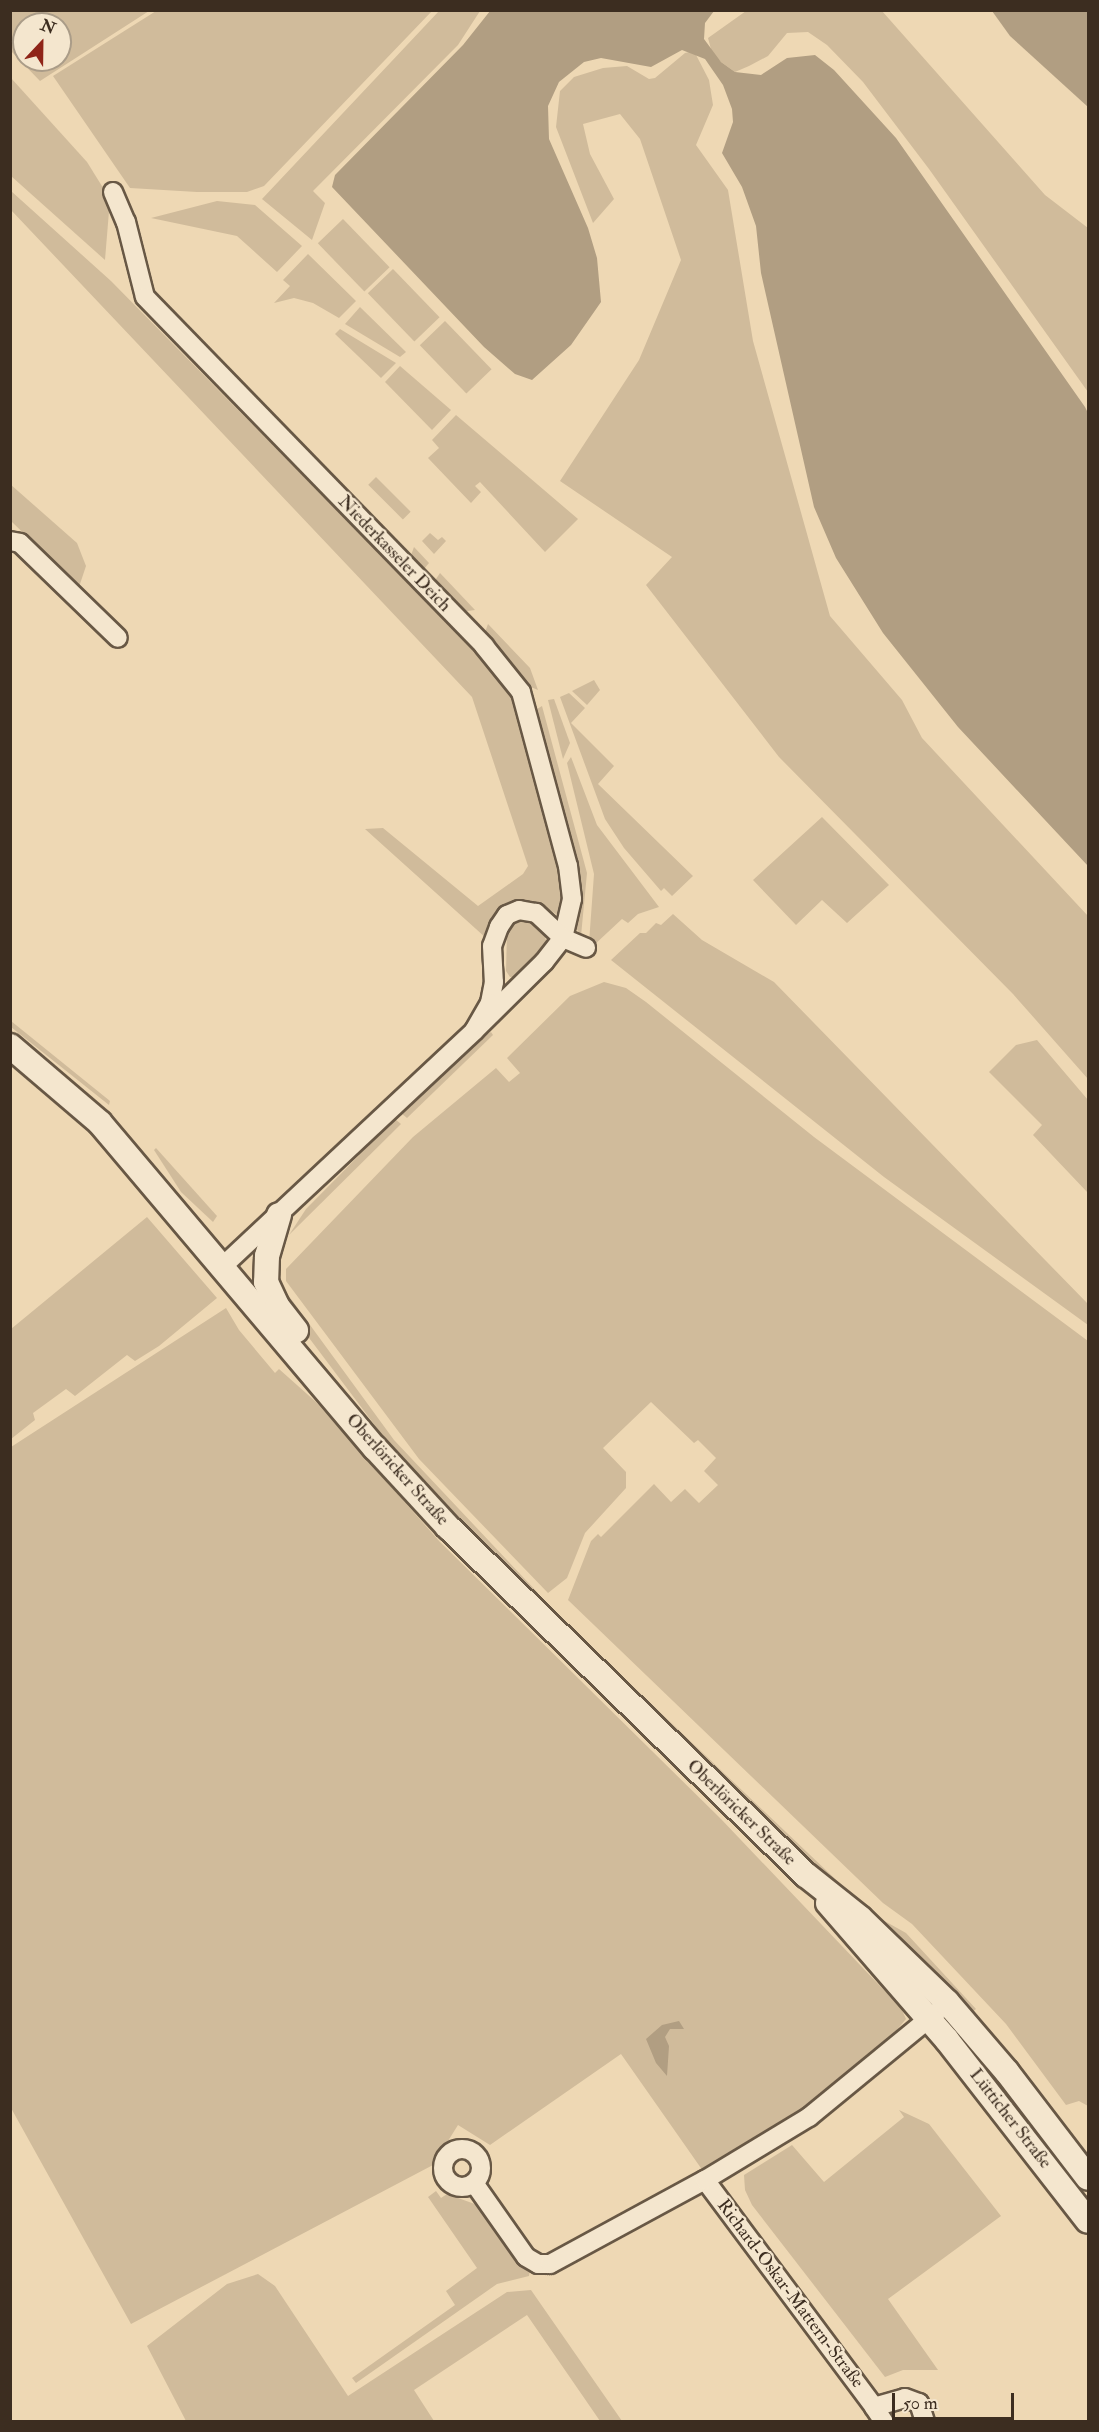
<!DOCTYPE html>
<html>
<head>
<meta charset="utf-8">
<style>
  body { margin:0 }
  #map { position:relative; width:1099px; height:2432px; overflow:hidden; background:#eed8b4; font-family:"IM FELL Double Pica",serif }
  div>[style] { position:absolute }
  .green>* { inset:0; background:#d0bb9b; transform-origin:0 0 }
  .water>* { inset:0; background:#b19e82 }
  .roads { filter:drop-shadow(2px 0 #685845) drop-shadow(-2px 0 #685845) drop-shadow(0 2px #685845) drop-shadow(0 -2px #685845) }
  .street>* { height:18px; margin:-9px; padding:0 9px; transform-origin:9px; border-radius:9px; background:#f4e6ce }
  .street>.ring { margin:-9px; padding:0; box-sizing:content-box; background:none; border:18px solid #f4e6ce; border-radius:50% }
  .secondary>* { height:24px; margin:-12px; padding:0 12px; transform-origin:12px; border-radius:12px; background:#f4e6ce }
  span { translate:-50% -50%; white-space:nowrap; text-align:center; line-height:1.15; -webkit-text-stroke:4.5px #f4e6ce; paint-order:stroke }
  .street-label { font-size:18px; color:#3c2d20 }
  .frame { position:absolute; inset:0; border:12px solid #3c2d20; pointer-events:none }
  .north { position:absolute; left:12px; top:12px; width:60px; height:60px; box-sizing:border-box; background:#f4e6ce; border:2px solid #aa9c88; border-radius:50%; rotate:22deg; font-size:16px; font-weight:700; line-height:24px; text-align:center; color:#3c2d20 }
  .north::after { content:''; display:block; margin:auto; width:21px; height:27px; background:#8f2418; clip-path:polygon(50% 0,100% 100%,50% 72%,0 100%) }
  .scale { position:absolute; left:892px; top:2393px; width:122px; height:27px; box-sizing:border-box; border:3px solid #3c2d20; border-top:0; padding-left:8px; font-size:18px; line-height:21px; white-space:nowrap; color:#3c2d20; -webkit-text-stroke:4px #f4e6ce; paint-order:stroke }
</style>
</head>
<body>
<div id="map">
  <div class="green">
    <i style="clip-path:polygon(evenodd,10px 11px,11px 10px,149px 11px,40px 81px,11px 51px,10px 11px,24px 24px,60px 24px,60px 60px,24px 60px,24px 24px)"></i>
    <i style="clip-path:polygon(156px 11px,156px 10px,432px 11px,264px 186px,247px 192px,197px 192px,130px 188px,53px 76px)"></i>
    <i style="clip-path:polygon(439px 11px,480px 11px,458px 45px,313px 191px,325px 203px,312px 240px,262px 199px)"></i>
    <i style="clip-path:polygon(746px 11px,882px 11px,1045px 195px,1088px 228px,1088px 392px,929px 169px,863px 82px,827px 45px,808px 32px,787px 33px,768px 56px,749px 66px,735px 72px,721px 62px,712px 53px,708px 38px)"></i>
    <i style="clip-path:polygon(694px 51px,709px 80px,713px 105px,696px 145px,728px 190px,753px 341px,830px 616px,902px 700px,922px 738px,1088px 916px,1088px 1079px,1013px 994px,779px 757px,646px 585px,672px 557px,560px 481px,639px 360px,681px 260px,640px 139px,620px 114px,583px 124px,590px 154px,614px 199px,593px 223px,556px 127px,560px 91px,574px 77px,603px 68px,627px 66px,649px 79px,655px 78px,685px 53px)"></i>
    <i style="clip-path:polygon(11px 78px,87px 162px,110px 199px,105px 260px,11px 176px)"></i>
    <i style="clip-path:polygon(11px 191px,111px 281px,495px 671px,515px 704px,564px 880px,563px 914px,556px 914px,538px 902px,524px 903px,486px 938px,365px 829px,383px 828px,478px 906px,523px 874px,528px 866px,472px 697px,11px 210px)"></i>
    <i style="clip-path:polygon(217px 201px,255px 205px,302px 246px,277px 272px,237px 236px,151px 218px)"></i>
    <i style="left:343px;top:219px;width:67px;height:35px;rotate:46deg"></i>
    <i style="clip-path:polygon(308px 254px,356px 301px,339px 318px,313px 303px,294px 298px,274px 303px,290px 286px,283px 280px)"></i>
    <i style="left:393px;top:269px;width:67px;height:35px;rotate:46deg"></i>
    <i style="clip-path:polygon(360px 307px,406px 352px,400px 357px,345px 324px)"></i>
    <i style="left:445px;top:321px;width:67px;height:35px;rotate:46deg"></i>
    <i style="clip-path:polygon(340px 329px,396px 363px,381px 378px,335px 334px)"></i>
    <i style="clip-path:polygon(400px 366px,451px 410px,432px 430px,385px 382px)"></i>
    <i style="clip-path:polygon(456px 415px,578px 519px,545px 552px,480px 482px,475px 486px,481px 492px,471px 503px,428px 458px,439px 448px,432px 440px)"></i>
    <i style="left:376px;top:477px;width:49px;height:11px;rotate:45deg"></i>
    <i style="clip-path:polygon(10px 484px,77px 543px,86px 566px,79px 587px,11px 521px)"></i>
    <i style="clip-path:polygon(430px 533px,438px 540px,442px 537px,446px 541px,434px 554px,422px 541px)"></i>
    <i style="clip-path:polygon(414px 547px,429px 563px,424px 569px,410px 558px)"></i>
    <i style="clip-path:polygon(440px 573px,475px 610px,461px 612px,434px 582px)"></i>
    <i style="clip-path:polygon(488px 624px,530px 668px,538px 690px,526px 685px,515px 666px,484px 635px)"></i>
    <i style="clip-path:polygon(594px 680px,600px 690px,587px 705px,572px 691px)"></i>
    <i style="clip-path:polygon(569px 693px,585px 708px,571px 723px,614px 766px,598px 784px,693px 876px,672px 896px,664px 888px,661px 891px,624px 848px,605px 819px,560px 697px)"></i>
    <i style="clip-path:polygon(554px 699px,570px 743px,563px 759px,548px 700px)"></i>
    <i style="clip-path:polygon(542px 706px,587px 873px,581px 936px,575px 926px,578px 874px,537px 709px)"></i>
    <i style="clip-path:polygon(571px 757px,597px 825px,659px 907px,638px 914px,628px 923px,622px 919px,593px 946px,589px 943px,594px 874px,567px 763px)"></i>
    <i style="clip-path:polygon(822px 817px,889px 885px,847px 923px,822px 900px,796px 925px,753px 880px)"></i>
    <i style="clip-path:polygon(673px 914px,702px 940px,774px 982px,1088px 1304px,1088px 1325px,884px 1177px,611px 960px,640px 933px,646px 933px,656px 923px,661px 925px)"></i>
    <i style="clip-path:polygon(526px 920px,542px 929px,547px 943px,518px 977px,510px 977px,506px 971px,507px 932px,516px 922px)"></i>
    <i style="clip-path:polygon(604px 982px,626px 988px,646px 1002px,814px 1137px,1088px 1341px,1088px 2106px,1079px 2101px,1066px 2105px,1006px 2024px,912px 1924px,883px 1903px,568px 1600px,591px 1541px,598px 1534px,601px 1537px,654px 1484px,671px 1502px,685px 1489px,699px 1503px,718px 1485px,704px 1471px,716px 1458px,698px 1440px,694px 1443px,651px 1402px,603px 1448px,626px 1472px,626px 1488px,585px 1533px,567px 1578px,548px 1593px,419px 1459px,286px 1281px,286px 1269px,413px 1137px,496px 1068px,509px 1082px,520px 1073px,507px 1058px,570px 996px)"></i>
    <i style="clip-path:polygon(11px 1021px,110px 1101px,109px 1105px,11px 1027px)"></i>
    <i style="clip-path:polygon(491px 1032px,493px 1035px,407px 1118px,401px 1113px,472px 1044px)"></i>
    <i style="clip-path:polygon(1037px 1040px,1088px 1100px,1088px 1193px,1033px 1135px,1042px 1125px,989px 1072px,1016px 1045px)"></i>
    <i style="clip-path:polygon(395px 1119px,401px 1124px,289px 1235px,306px 1209px)"></i>
    <i style="clip-path:polygon(156px 1148px,217px 1216px,213px 1222px,181px 1192px,154px 1150px)"></i>
    <i style="clip-path:polygon(147px 1217px,217px 1298px,159px 1346px,135px 1361px,127px 1355px,75px 1396px,66px 1389px,33px 1413px,35px 1420px,11px 1439px,11px 1329px)"></i>
    <i style="clip-path:polygon(275px 1277px,394px 1440px,538px 1593px,529px 1592px,389px 1444px,285px 1306px)"></i>
    <i style="clip-path:polygon(226px 1308px,239px 1330px,275px 1373px,279px 1369px,316px 1402px,440px 1542px,721px 1819px,901px 2008px,906px 2019px,879px 2051px,803px 2110px,703px 2171px,621px 2054px,490px 2145px,458px 2125px,433px 2165px,131px 2324px,11px 2108px,11px 1447px)"></i>
    <i style="clip-path:polygon(558px 1615px,872px 1914px,906px 1933px,976px 2009px,970px 2014px,562px 1625px)"></i>
    <i style="clip-path:polygon(899px 2110px,929px 2124px,1001px 2216px,888px 2299px,938px 2370px,903px 2370px,885px 2377px,752px 2205px,745px 2190px,744px 2175px,792px 2145px,824px 2182px,904px 2117px)"></i>
    <i style="clip-path:polygon(436px 2191px,441px 2198px,447px 2194px,483px 2207px,530px 2269px,529px 2276px,497px 2284px,356px 2383px,352px 2378px,455px 2305px,446px 2291px,477px 2268px,428px 2197px)"></i>
    <i style="clip-path:polygon(258px 2274px,275px 2286px,348px 2396px,507px 2292px,531px 2290px,622px 2421px,600px 2421px,527px 2315px,414px 2390px,434px 2421px,186px 2421px,147px 2346px,227px 2284px)"></i>
  </div>
  <div class="water">
    <i style="clip-path:polygon(490px 11px,714px 11px,705px 23px,704px 39px,721px 62px,735px 72px,761px 75px,787px 58px,815px 55px,834px 70px,896px 138px,1085px 407px,1088px 413px,1088px 866px,958px 727px,883px 633px,836px 558px,814px 507px,761px 273px,756px 226px,742px 187px,722px 153px,733px 122px,732px 109px,723px 85px,705px 59px,682px 50px,651px 67px,601px 58px,584px 62px,559px 82px,548px 106px,549px 139px,588px 228px,597px 258px,601px 302px,571px 345px,532px 380px,515px 374px,484px 347px,332px 187px,335px 175px,463px 45px)"></i>
    <i style="clip-path:polygon(992px 11px,1088px 11px,1088px 107px,1010px 36px)"></i>
    <i style="clip-path:polygon(679px 2021px,684px 2029px,670px 2029px,665px 2037px,669px 2046px,667px 2076px,656px 2063px,646px 2039px,662px 2025px)"></i>
  </div>
  <div class="roads">
    <div class="street">
      <i style="left:113px;top:192px;width:33px;rotate:67deg"></i>
      <i style="left:126px;top:222px;width:77px;rotate:75.8deg"></i>
      <i style="left:145px;top:297px;width:487px;rotate:45.8deg"></i>
      <i style="left:484px;top:646px;width:59px;rotate:51.2deg"></i>
      <i style="left:521px;top:692px;width:180px;rotate:74.9deg"></i>
      <i style="left:568px;top:866px;width:33px;rotate:83deg"></i>
      <i style="left:572px;top:899px;width:40px;rotate:103deg"></i>
      <i style="left:563px;top:938px;width:25px;rotate:23deg"></i>
      <i style="left:10px;top:541px;width:10px;rotate:11deg"></i>
      <i style="left:20px;top:543px;width:136px;rotate:44.1deg"></i>
      <i style="left:222px;top:1267px;width:345px;rotate:-43.1deg"></i>
      <i style="left:474px;top:1031px;width:98px;rotate:-44.6deg"></i>
      <i style="left:544px;top:962px;width:31px;rotate:-52deg"></i>
      <i style="left:563px;top:938px;width:37px;rotate:-137deg"></i>
      <i style="left:536px;top:913px;width:17px;rotate:-170deg"></i>
      <i style="left:519px;top:910px;width:13px;rotate:157deg"></i>
      <i style="left:507px;top:915px;width:14px;rotate:124deg"></i>
      <i style="left:499px;top:927px;width:20px;rotate:110deg"></i>
      <i style="left:492px;top:946px;width:36px;rotate:87deg"></i>
      <i style="left:494px;top:982px;width:21px;rotate:101deg"></i>
      <i style="left:490px;top:1003px;width:32px;rotate:120deg"></i>
      <i class="ring" style="left:443px;top:2149px;width:20px;height:20px"></i>
      <i style="left:705px;top:2180px;width:283px;rotate:53.3deg"></i>
      <i style="left:474px;top:2183px;width:90px;rotate:54.9deg"></i>
      <i style="left:526px;top:2257px;width:14px;rotate:30deg"></i>
      <i style="left:538px;top:2264px;width:12px"></i>
      <i style="left:550px;top:2264px;width:176px;rotate:-28.5deg"></i>
      <i style="left:705px;top:2180px;width:122px;rotate:-31.2deg"></i>
      <i style="left:809px;top:2117px;width:166px;rotate:-39.4deg"></i>
      <i style="left:884px;top:2422px;width:18px;rotate:-124deg"></i>
      <i style="left:874px;top:2407px;width:32px;rotate:-16deg"></i>
      <i style="left:905px;top:2398px;width:15px;rotate:20deg"></i>
      <i style="left:919px;top:2403px;width:20px;rotate:72deg"></i>
    </div>
    <div class="secondary">
      <i style="left:10px;top:1046px;width:118px;rotate:40.5deg"></i>
      <i style="left:100px;top:1123px;width:426px;rotate:49.8deg"></i>
      <i style="left:375px;top:1448px;width:108px;rotate:47.3deg"></i>
      <i style="left:448px;top:1527px;width:499px;rotate:44.2deg"></i>
      <i style="left:806px;top:1875px;width:69px;rotate:38.5deg"></i>
      <i style="left:860px;top:1918px;width:121px;rotate:44deg"></i>
      <i style="left:947px;top:2002px;width:92px;rotate:49.4deg"></i>
      <i style="left:1007px;top:2072px;width:133px;rotate:52.6deg"></i>
      <i style="left:279px;top:1215px;width:43px;rotate:106.3deg"></i>
      <i style="left:267px;top:1256px;width:26px;rotate:92deg"></i>
      <i style="left:266px;top:1282px;width:26px;rotate:65deg"></i>
      <i style="left:277px;top:1306px;width:31px;rotate:52deg"></i>
      <i style="left:828px;top:1903px;width:181px;rotate:49deg"></i>
      <i style="left:947px;top:2040px;width:229px;rotate:52.1deg"></i>
    </div>
  </div>
  <div class="street-label">
    <span style="left:394px;top:554px;rotate:46deg">Niederkasseler Deich</span>
    <span style="left:397px;top:1470px;rotate:48deg">Oberlöricker Straße</span>
    <span style="left:741px;top:1813px;rotate:44deg">Oberlöricker Straße</span>
    <span style="left:1010px;top:2119px;rotate:52deg">Lütticher Straße</span>
    <span style="left:790px;top:2294px;rotate:53deg">Richard-Oskar-Mattern-Straße</span>
  </div>
  <div class="frame"></div>
  <div class="north">N</div>
  <div class="scale">50 m</div>
</div>
</body>
</html>
